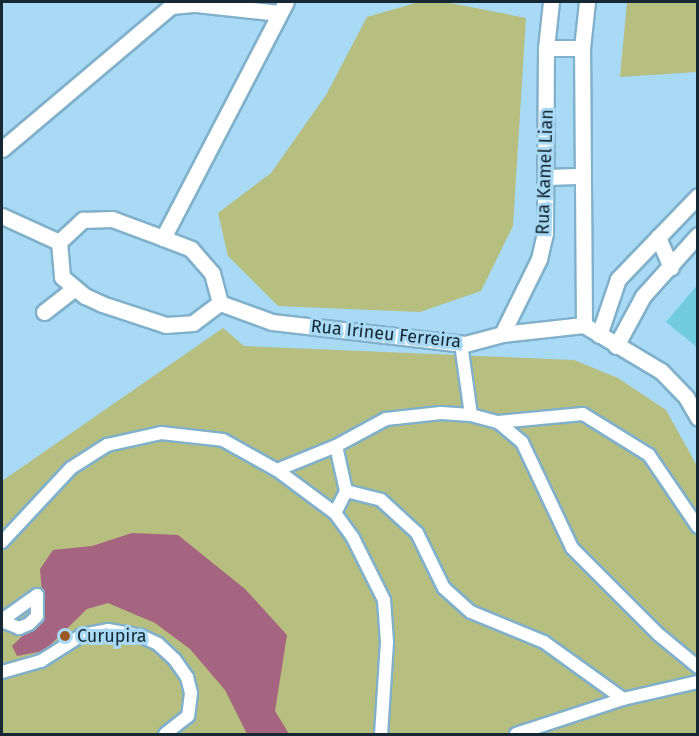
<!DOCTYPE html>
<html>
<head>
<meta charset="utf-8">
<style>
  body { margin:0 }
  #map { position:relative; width:699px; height:736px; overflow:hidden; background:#a8d9f5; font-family:"Fira Sans",sans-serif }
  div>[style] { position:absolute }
  .green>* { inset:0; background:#b6be80 }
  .water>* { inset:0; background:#a5647f }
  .building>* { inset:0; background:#72cce0 }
  .roads { filter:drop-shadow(2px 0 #81b0cb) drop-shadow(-2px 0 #81b0cb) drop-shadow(0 2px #81b0cb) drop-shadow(0 -2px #81b0cb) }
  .pedestrian>* { height:12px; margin:-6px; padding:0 6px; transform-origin:6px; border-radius:6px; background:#fff }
  .minor>* { height:15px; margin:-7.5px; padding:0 7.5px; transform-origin:7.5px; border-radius:7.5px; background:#fff }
  .dots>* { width:16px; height:16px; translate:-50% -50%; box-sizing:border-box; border:3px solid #a8d9f5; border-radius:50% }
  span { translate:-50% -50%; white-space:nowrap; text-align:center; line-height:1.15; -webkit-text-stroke:6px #a8d9f5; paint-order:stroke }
  .street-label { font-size:18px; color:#152833 }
  .poi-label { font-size:18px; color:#152833 }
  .left { translate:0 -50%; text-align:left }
  .frame { position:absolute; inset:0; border:3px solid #152833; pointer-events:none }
</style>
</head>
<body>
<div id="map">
  <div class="green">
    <i style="clip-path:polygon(419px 2px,445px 2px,526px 18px,513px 226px,481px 291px,420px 312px,278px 306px,228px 256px,218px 213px,271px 173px,326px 95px,367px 17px)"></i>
    <i style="clip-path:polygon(627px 2px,697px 2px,697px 72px,620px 77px)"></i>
    <i style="clip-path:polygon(223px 328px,244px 346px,574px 360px,618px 378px,666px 410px,697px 466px,697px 734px,2px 734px,2px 481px)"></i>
  </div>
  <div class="water">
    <i style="clip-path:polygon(132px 533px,178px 535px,245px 589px,287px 635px,275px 711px,289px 734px,247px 734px,225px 690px,190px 649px,155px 623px,108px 603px,87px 609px,44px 651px,17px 656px,12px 646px,44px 615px,40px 569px,53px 550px,92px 546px)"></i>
  </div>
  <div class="building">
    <i style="clip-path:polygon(698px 284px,698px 348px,666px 322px)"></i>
  </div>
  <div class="roads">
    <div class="pedestrian">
      <i style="left:471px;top:415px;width:28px;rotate:15deg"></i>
      <i style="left:498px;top:422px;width:85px;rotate:-5.4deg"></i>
      <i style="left:583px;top:414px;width:78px;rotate:31.8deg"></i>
      <i style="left:649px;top:455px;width:87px;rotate:55.8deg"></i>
      <i style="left:498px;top:422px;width:31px;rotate:40deg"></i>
      <i style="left:522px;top:442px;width:117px;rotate:64.7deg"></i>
      <i style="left:572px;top:548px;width:122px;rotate:45deg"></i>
      <i style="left:658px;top:634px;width:52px;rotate:39.5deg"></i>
      <i style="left:277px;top:470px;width:64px;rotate:-22.1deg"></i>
      <i style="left:336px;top:446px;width:57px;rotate:-28.4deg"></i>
      <i style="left:386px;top:419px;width:55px;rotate:-6.2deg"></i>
      <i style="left:441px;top:413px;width:30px;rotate:4deg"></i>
      <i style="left:471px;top:415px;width:72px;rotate:-98deg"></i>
      <i style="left:346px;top:491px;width:36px;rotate:14deg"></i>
      <i style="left:381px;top:500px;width:49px;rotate:42.5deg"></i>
      <i style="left:417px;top:533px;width:61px;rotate:63.9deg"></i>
      <i style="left:444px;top:588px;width:36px;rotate:42deg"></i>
      <i style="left:471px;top:612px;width:79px;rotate:22.3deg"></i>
      <i style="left:544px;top:642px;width:97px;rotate:35.8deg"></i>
      <i style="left:623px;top:699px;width:77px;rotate:-12.8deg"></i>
      <i style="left:335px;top:513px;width:25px;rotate:-63deg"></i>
      <i style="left:346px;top:491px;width:46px;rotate:-102.5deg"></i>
      <i style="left:2px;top:542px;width:101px;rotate:-47deg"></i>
      <i style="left:71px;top:468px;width:43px;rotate:-32.6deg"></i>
      <i style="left:107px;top:445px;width:55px;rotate:-12.5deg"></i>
      <i style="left:161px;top:433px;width:62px;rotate:6.4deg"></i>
      <i style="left:223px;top:440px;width:62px;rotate:29.1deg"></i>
      <i style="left:277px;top:470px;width:72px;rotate:36.6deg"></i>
      <i style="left:335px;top:513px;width:31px;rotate:54deg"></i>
      <i style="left:353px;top:538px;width:69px;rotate:63.4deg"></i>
      <i style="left:384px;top:600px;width:42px;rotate:85.9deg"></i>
      <i style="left:387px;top:642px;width:92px;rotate:93.7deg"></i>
      <i style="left:2px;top:620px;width:43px;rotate:-35.5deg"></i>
      <i style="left:37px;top:595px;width:21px;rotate:90deg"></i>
      <i style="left:37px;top:616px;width:11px;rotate:135deg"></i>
      <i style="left:29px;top:624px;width:11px;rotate:158deg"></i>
      <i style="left:19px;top:628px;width:18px;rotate:-158deg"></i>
      <i style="left:2px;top:672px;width:41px;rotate:-15.8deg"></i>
      <i style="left:41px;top:661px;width:49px;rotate:-32.4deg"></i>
      <i style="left:82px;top:635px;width:26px;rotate:-11deg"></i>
      <i style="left:108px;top:630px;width:34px;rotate:10deg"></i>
      <i style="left:141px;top:636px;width:19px;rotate:25deg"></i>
      <i style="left:158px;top:644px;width:23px;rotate:43deg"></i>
      <i style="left:175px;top:660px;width:21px;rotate:55deg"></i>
      <i style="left:187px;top:677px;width:16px;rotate:76deg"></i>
      <i style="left:191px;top:693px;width:23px;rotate:97deg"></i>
      <i style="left:188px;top:716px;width:29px;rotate:142deg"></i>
      <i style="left:516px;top:734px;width:113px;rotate:-18.1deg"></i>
    </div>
    <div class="minor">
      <i style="left:546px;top:48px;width:36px"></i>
      <i style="left:2px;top:149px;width:221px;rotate:-40.2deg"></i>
      <i style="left:171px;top:6px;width:25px;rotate:-5deg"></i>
      <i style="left:196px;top:4px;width:84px;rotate:6.1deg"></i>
      <i style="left:548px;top:177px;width:35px;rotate:-2deg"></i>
      <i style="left:2px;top:216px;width:63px;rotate:24.5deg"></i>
      <i style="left:658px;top:237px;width:33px;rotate:67deg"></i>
      <i style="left:163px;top:238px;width:266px;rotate:-62.5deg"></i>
      <i style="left:59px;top:242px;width:35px;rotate:85deg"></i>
      <i style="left:62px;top:277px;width:30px;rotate:40deg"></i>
      <i style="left:85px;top:296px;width:19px;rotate:25deg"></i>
      <i style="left:102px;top:304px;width:67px;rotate:18.2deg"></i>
      <i style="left:166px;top:325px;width:27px;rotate:-4deg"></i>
      <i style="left:193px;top:323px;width:34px;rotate:-37deg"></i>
      <i style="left:59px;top:242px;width:33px;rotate:-43deg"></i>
      <i style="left:83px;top:220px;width:29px;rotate:-2deg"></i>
      <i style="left:112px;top:219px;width:54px;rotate:20.4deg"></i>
      <i style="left:163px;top:238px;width:30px;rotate:21deg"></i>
      <i style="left:191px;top:249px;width:32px;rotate:49deg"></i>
      <i style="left:212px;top:273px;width:31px;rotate:75deg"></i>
      <i style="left:220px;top:303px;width:55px;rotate:20.1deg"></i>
      <i style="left:272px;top:322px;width:194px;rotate:6.5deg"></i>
      <i style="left:465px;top:344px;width:38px;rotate:-15deg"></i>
      <i style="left:502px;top:334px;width:82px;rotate:-6.3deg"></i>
      <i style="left:584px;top:325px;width:90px;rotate:30.9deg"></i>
      <i style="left:661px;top:371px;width:36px;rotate:46deg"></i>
      <i style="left:686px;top:397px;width:24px;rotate:60deg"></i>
      <i style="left:44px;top:312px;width:39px;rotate:-38deg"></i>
      <i style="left:584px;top:325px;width:277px;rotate:-90.4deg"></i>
      <i style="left:582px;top:48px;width:46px;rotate:-83.8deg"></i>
      <i style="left:502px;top:334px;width:84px;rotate:-63.7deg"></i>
      <i style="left:539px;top:259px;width:27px;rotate:-77deg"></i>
      <i style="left:545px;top:233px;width:185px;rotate:-89.7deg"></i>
      <i style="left:546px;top:48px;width:46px;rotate:-83.8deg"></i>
      <i style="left:599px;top:335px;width:59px;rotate:-71.3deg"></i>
      <i style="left:618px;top:279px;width:115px;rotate:-46.1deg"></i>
      <i style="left:616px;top:346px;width:57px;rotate:-61.6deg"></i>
      <i style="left:643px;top:296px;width:82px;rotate:-48deg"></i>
    </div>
  </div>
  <div class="dots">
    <i style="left:65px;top:636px;background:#9c5928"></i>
  </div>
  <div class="street-label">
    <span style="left:545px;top:172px;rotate:-88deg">Rua Kamel Lian</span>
    <span style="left:386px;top:334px;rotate:6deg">Rua Irineu Ferreira</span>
  </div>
  <div class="poi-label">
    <span class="left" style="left:77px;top:636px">Curupira</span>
  </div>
  <div class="frame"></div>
</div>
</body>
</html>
